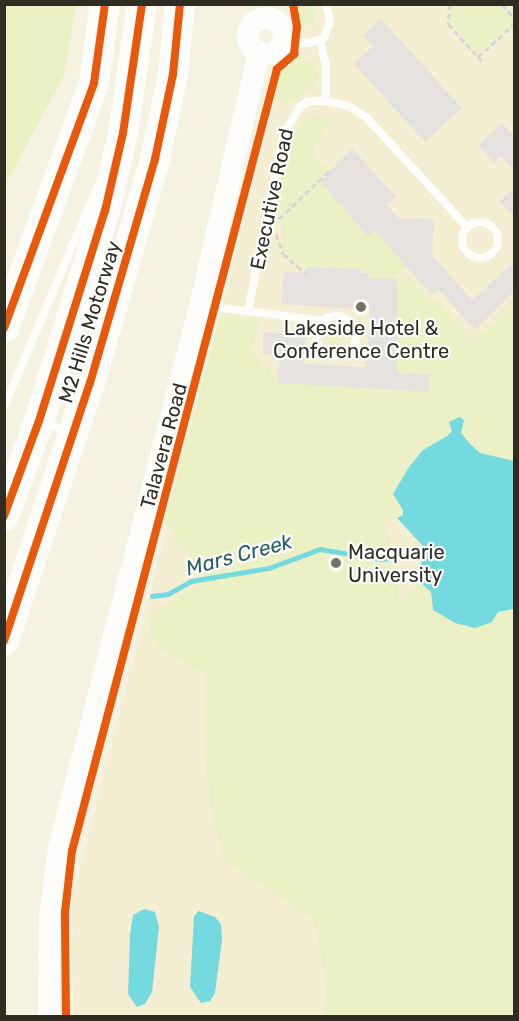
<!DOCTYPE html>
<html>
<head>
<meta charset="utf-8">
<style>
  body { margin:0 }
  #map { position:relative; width:519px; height:1021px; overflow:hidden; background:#f5f2e2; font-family:Rubik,sans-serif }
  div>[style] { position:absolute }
  .built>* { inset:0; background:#f4efd3 }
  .green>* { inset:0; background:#ebf1c5; transform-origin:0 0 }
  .round { border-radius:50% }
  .water>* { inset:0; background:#74dadf }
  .stream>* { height:4.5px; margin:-2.25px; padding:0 2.25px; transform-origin:2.25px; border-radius:2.25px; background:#74dadf }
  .building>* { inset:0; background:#e6e2df }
  .path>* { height:3px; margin-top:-1.5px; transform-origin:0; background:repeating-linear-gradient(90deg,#d9d8d4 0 6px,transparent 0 9px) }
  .lane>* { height:8px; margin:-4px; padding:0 4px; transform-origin:4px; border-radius:4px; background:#fefdfb }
  .lane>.ring { margin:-4px; padding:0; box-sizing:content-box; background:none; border:8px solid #fefdfb; border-radius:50% }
  .secondary>* { height:22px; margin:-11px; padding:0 11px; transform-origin:11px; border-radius:11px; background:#fefdfb }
  .secondary>.ring { margin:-11px; padding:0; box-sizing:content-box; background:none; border:22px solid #fefdfb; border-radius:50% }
  .highway>* { height:30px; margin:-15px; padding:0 15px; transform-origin:15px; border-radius:15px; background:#fefdfb }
  .cycleway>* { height:8px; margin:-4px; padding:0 4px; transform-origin:4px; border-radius:4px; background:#e8590c }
  .dots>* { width:16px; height:16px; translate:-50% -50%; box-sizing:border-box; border:3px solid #fff; border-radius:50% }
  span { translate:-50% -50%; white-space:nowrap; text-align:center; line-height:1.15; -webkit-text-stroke:4.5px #fff; paint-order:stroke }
  .street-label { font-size:20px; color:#2f2c22 }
  .poi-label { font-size:20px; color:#2f2c22 }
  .left { translate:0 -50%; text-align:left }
  .water-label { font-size:21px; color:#276167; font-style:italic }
  .frame { position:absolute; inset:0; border:6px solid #2f2c22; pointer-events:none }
</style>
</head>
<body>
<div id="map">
  <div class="built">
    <i style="clip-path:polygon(299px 5px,514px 5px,514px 1016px,74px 1016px,72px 903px)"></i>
  </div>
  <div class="green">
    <i style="clip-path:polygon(5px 4px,76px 5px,64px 75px,5px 186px)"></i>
    <i style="clip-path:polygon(296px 5px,318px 5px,313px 23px,300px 27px)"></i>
    <i style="clip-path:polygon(451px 5px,499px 5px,514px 21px,478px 54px,450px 23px)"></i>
    <i style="left:514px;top:25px;width:6px;height:45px;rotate:90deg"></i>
    <i style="clip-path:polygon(298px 54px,316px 66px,319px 77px,315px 88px,285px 104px,273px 100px,280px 70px,290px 65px)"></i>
    <i style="clip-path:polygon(314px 114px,335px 118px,312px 147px,317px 160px,330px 168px,278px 219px,272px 216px,290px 141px,300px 123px)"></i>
    <i style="clip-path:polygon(320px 182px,368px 235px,379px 225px,383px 240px,406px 267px,390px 279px,369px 278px,369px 273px,360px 269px,307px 267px,289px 258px,281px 245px,282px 221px,294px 204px)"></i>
    <i style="clip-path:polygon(409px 277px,431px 303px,437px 299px,473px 341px,514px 305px,514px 461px,480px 453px,461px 433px,452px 431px,418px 457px,403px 515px,383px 522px,395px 553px,399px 604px,419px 581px,431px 592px,433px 610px,467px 628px,491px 622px,497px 612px,514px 609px,514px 1016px,323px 1016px,328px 992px,314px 919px,224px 860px,210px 805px,204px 730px,206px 675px,157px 647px,147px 615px,207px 580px,165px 522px,220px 316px,260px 319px,249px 353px,260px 355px,261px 366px,268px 366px,269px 375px,429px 392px,430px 374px,379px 372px,381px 352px,398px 353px,397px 287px)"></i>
    <i class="round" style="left:326px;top:327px;width:18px;height:18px"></i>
  </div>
  <div class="water">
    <i style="clip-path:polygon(460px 417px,464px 420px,461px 433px,470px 444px,480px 453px,514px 461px,514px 609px,498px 612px,492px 622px,475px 628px,455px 623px,433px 610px,431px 592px,419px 581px,423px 546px,397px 518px,403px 515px,403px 510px,393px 494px,409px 467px,423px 450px,447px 436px,452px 431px,449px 422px)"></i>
    <i style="clip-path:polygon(144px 909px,155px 912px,159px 927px,152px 992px,145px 1004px,137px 1007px,128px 994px,130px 934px,133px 915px)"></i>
    <i style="clip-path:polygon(199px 911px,215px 917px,221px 924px,222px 939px,215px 993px,210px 1001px,201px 1003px,190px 987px,194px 916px)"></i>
  </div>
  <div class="stream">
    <i style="left:152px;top:596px;width:16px;rotate:-7deg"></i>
    <i style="left:168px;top:594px;width:26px;rotate:-29deg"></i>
    <i style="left:191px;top:581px;width:79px;rotate:-9.5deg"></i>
    <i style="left:269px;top:568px;width:54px;rotate:-20.4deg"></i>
    <i style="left:320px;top:549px;width:61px;rotate:9.5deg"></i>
    <i style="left:380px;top:559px;width:48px;rotate:-4.8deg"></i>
  </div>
  <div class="building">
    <i style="clip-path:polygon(381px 19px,462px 108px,425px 142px,354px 64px,373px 46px,363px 35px)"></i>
    <i style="clip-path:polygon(502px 123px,514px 136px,514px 171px,501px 156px,494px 163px,478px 145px)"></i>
    <i style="clip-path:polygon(352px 148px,396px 197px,387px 205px,398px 218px,434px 219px,432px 255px,472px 300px,514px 262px,514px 291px,475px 330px,438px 289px,432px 295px,374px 230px,368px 236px,320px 182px)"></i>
    <i style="clip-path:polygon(514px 188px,514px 217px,500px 201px)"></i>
    <i style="clip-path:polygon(307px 267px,361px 269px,361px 273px,369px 273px,369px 278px,398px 279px,397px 373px,430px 374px,429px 392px,278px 383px,279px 355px,263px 354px,263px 332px,306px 335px,304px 364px,366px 367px,370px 310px,281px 304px,284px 272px,306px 273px)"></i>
  </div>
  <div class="path">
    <i style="left:450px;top:4px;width:20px;rotate:96deg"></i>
    <i style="left:448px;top:24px;width:50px;rotate:47.4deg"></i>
    <i style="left:502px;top:4px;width:18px;rotate:49deg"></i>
    <i style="left:478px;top:57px;width:49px;rotate:-42.5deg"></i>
    <i style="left:279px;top:219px;width:72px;rotate:-43.9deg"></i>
    <i style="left:276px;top:234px;width:21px;rotate:71deg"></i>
    <i style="left:283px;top:254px;width:30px;rotate:40deg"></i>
  </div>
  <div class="lane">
    <i style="left:282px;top:42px;width:27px;rotate:2deg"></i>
    <i style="left:309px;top:43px;width:16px;rotate:-18deg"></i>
    <i style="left:324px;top:38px;width:18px;rotate:-71deg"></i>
    <i style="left:330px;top:21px;width:17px;rotate:-103deg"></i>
    <i style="left:326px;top:101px;width:23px;rotate:13deg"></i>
    <i style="left:348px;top:106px;width:21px;rotate:31deg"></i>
    <i style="left:366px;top:117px;width:149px;rotate:47.4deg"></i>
    <i class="ring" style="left:462px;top:222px;width:28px;height:28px"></i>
    <i style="left:203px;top:306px;width:45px;rotate:6.3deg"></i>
    <i style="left:248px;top:311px;width:179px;rotate:-78.8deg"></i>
    <i style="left:283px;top:135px;width:33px;rotate:-59deg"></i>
    <i style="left:300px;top:107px;width:10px;rotate:-37deg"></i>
    <i style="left:308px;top:101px;width:18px"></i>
    <i style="left:326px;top:101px;width:36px;rotate:-90deg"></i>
    <i style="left:326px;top:65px;width:25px;rotate:-104deg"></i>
    <i style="left:248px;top:311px;width:75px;rotate:7.7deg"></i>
    <i class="ring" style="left:316px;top:316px;width:32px;height:32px"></i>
    <i style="left:4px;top:407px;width:240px;rotate:-67deg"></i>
    <i style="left:42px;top:422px;width:30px;rotate:20deg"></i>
  </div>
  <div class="secondary">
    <i class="ring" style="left:248px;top:18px;width:14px;height:14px"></i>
    <i style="left:49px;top:1016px;width:98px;rotate:-89.4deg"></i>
    <i style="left:50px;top:918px;width:71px;rotate:-82.7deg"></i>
    <i style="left:59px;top:848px;width:560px;rotate:-75.42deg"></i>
    <i style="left:200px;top:306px;width:261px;rotate:-76.9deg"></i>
  </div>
  <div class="highway">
    <i style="left:4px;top:328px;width:261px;rotate:-69.8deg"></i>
    <i style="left:94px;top:83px;width:80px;rotate:-82.1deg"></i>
    <i style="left:4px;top:516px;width:101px;rotate:-69.8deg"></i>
    <i style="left:39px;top:421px;width:220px;rotate:-72.6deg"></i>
    <i style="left:105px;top:211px;width:80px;rotate:-77deg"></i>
    <i style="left:123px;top:133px;width:130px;rotate:-81.6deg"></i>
    <i style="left:4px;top:641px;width:272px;rotate:-71.6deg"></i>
    <i style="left:90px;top:383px;width:233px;rotate:-73.8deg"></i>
    <i style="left:155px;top:159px;width:87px;rotate:-78deg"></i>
    <i style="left:173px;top:74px;width:70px;rotate:-84.3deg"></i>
  </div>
  <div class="cycleway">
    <i style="left:4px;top:328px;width:261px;rotate:-69.8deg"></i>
    <i style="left:94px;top:83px;width:80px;rotate:-82.1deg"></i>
    <i style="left:4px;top:516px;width:101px;rotate:-69.8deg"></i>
    <i style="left:39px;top:421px;width:220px;rotate:-72.6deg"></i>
    <i style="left:105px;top:211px;width:80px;rotate:-77deg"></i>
    <i style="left:123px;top:133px;width:130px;rotate:-81.6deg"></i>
    <i style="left:4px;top:641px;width:272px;rotate:-71.6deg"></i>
    <i style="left:90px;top:383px;width:233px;rotate:-73.8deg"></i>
    <i style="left:155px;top:159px;width:87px;rotate:-78deg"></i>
    <i style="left:173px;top:74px;width:70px;rotate:-84.3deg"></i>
    <i style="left:66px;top:1016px;width:104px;rotate:-90.6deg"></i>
    <i style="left:65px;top:912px;width:61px;rotate:-83.5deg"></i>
    <i style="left:72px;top:851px;width:808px;rotate:-75.31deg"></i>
    <i style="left:277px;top:69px;width:23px;rotate:-41deg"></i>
    <i style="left:294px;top:54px;width:27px;rotate:-84deg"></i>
    <i style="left:297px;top:27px;width:23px;rotate:-100deg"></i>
  </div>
  <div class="dots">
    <i style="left:361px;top:307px;background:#747165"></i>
    <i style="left:336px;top:563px;background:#747165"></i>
  </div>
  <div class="street-label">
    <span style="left:272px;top:199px;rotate:-78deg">Executive Road</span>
    <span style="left:90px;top:322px;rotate:-73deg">M2 Hills Motorway</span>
    <span style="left:164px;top:446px;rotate:-75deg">Talavera Road</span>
  </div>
  <div class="poi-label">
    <span style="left:361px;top:340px">Lakeside Hotel &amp;<br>Conference Centre</span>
    <span class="left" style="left:348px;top:564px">Macquarie<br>University</span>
  </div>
  <div class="water-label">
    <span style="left:239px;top:555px;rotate:-15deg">Mars Creek</span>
  </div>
  <div class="frame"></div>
</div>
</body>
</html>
